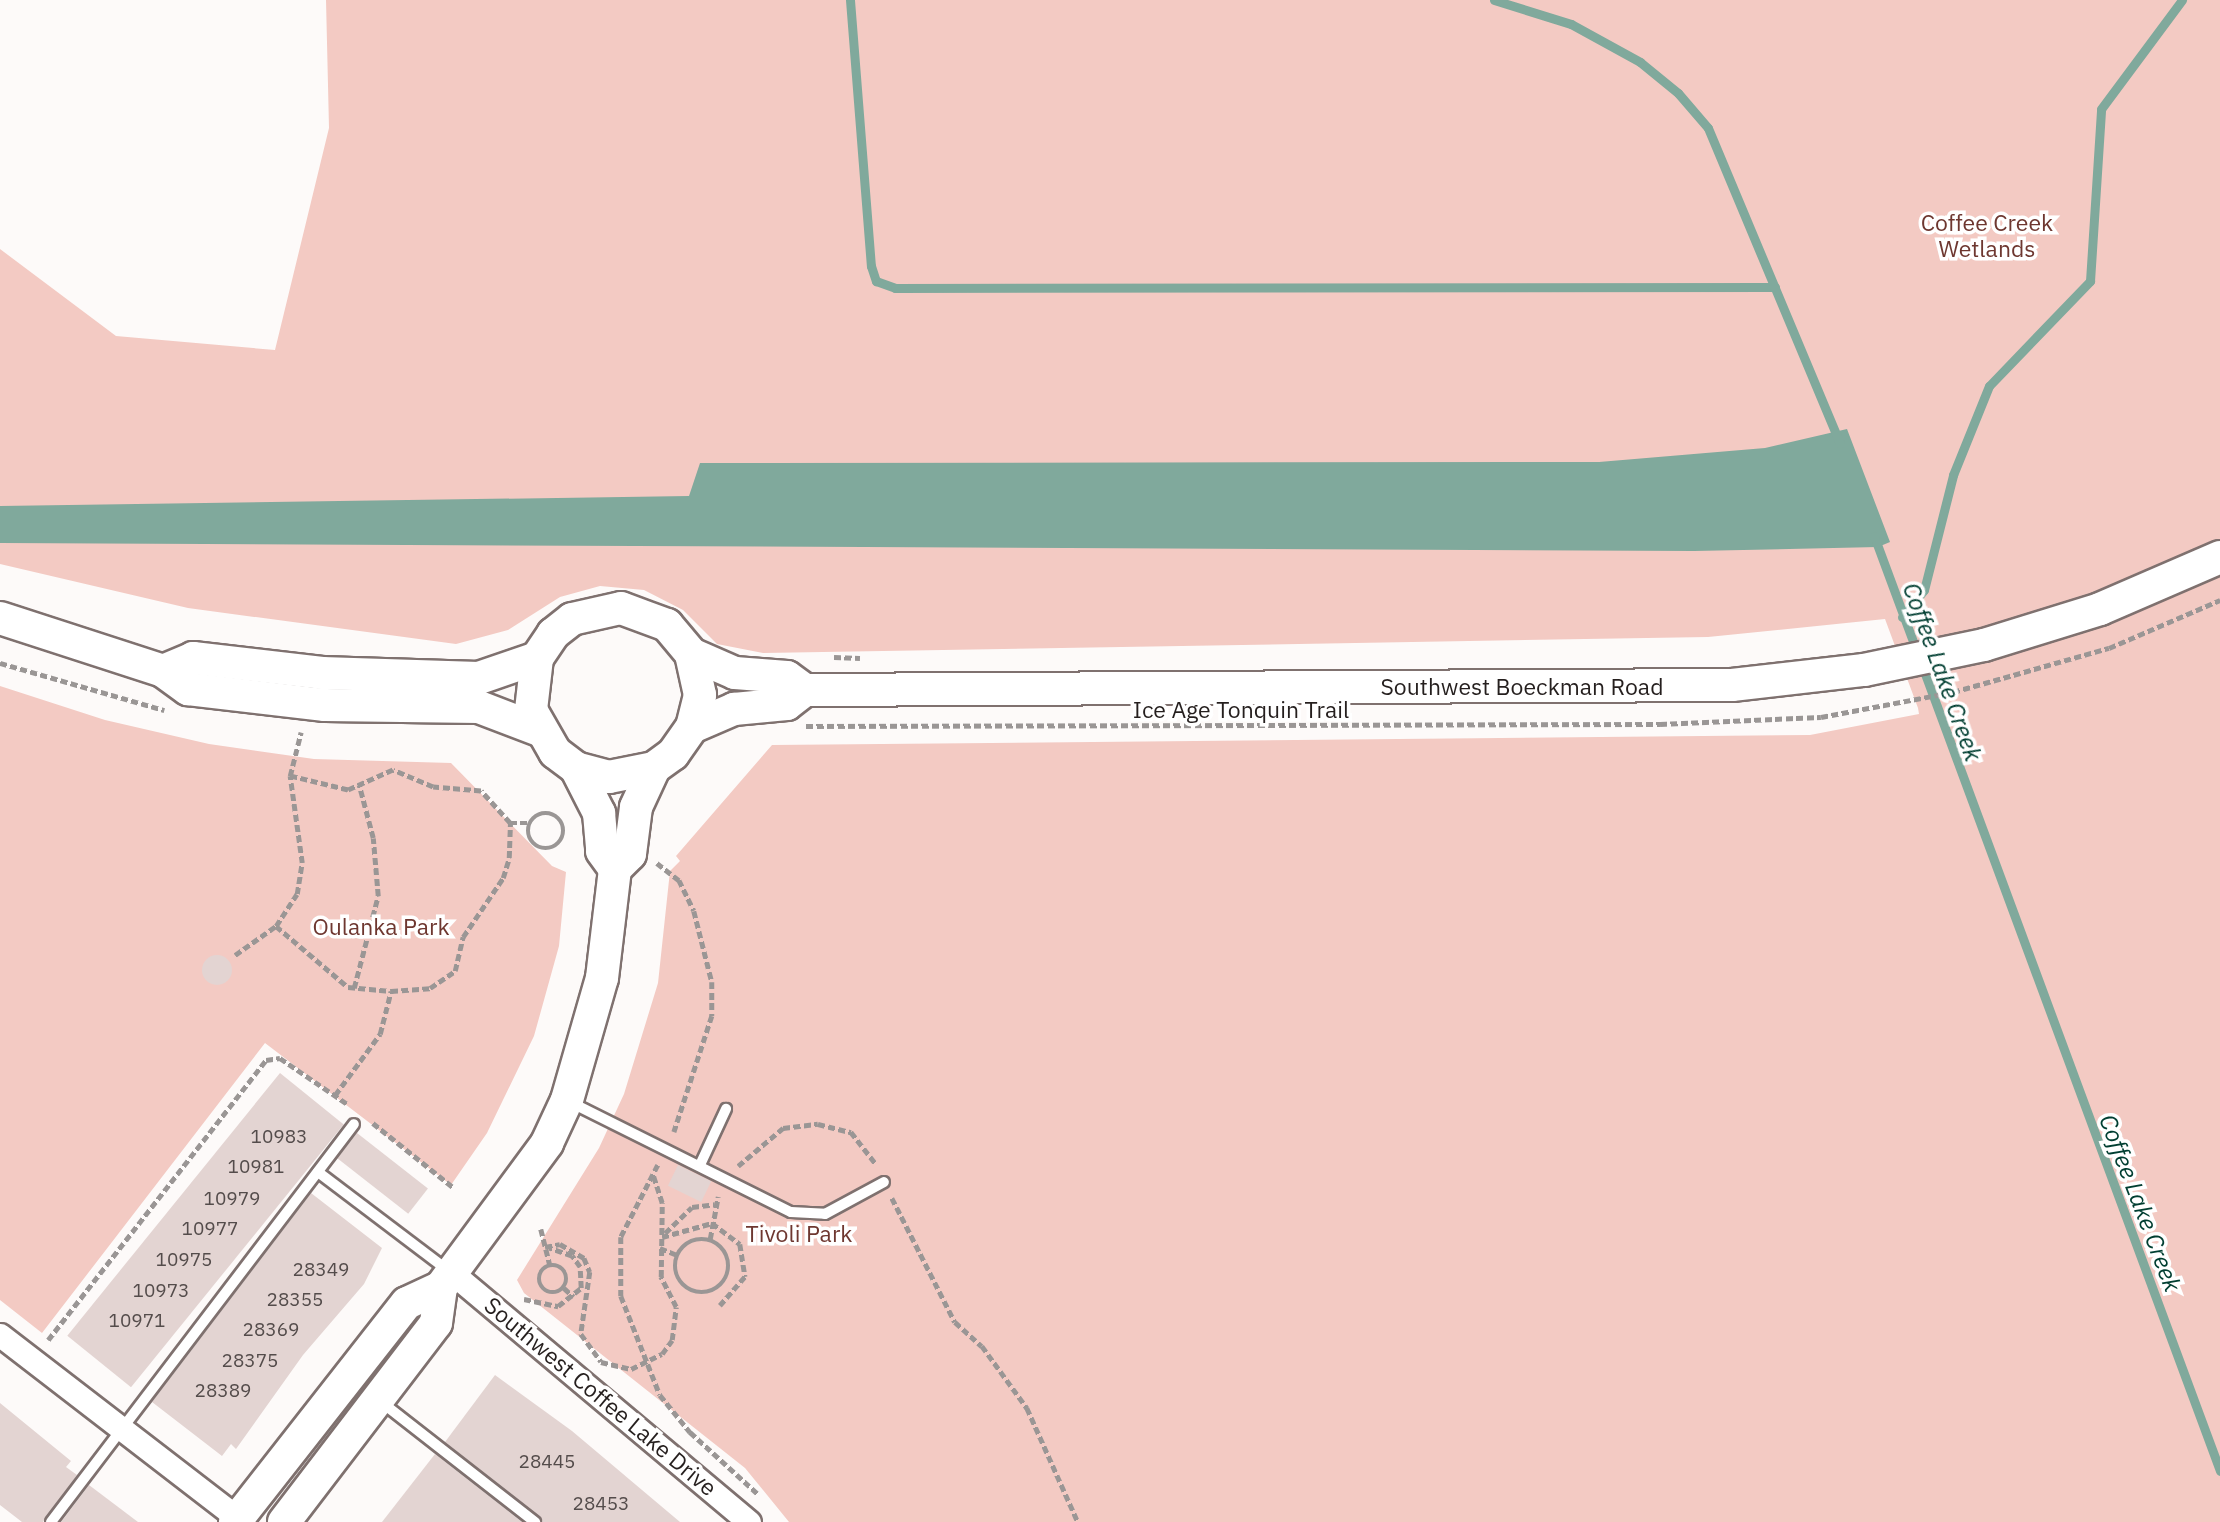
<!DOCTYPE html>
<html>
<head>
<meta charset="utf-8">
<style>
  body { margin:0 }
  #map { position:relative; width:2220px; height:1522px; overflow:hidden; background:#fdfaf9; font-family:"IBM Plex Sans",sans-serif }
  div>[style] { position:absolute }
  .green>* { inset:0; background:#f3cac3 }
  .water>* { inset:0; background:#80a99c }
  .stream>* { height:9px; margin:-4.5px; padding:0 4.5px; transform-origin:4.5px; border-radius:4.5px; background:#80a99c }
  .building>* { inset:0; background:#e3d4d2; transform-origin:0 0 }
  .round { border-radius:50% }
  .path>* { height:4.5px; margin-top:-2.25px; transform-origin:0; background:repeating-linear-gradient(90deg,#9a9695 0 7px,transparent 0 10.5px) }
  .path>.ring { margin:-2.25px; padding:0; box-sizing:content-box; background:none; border:4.5px solid #9a9695; border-radius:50% }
  .roads { filter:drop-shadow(2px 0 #7f716f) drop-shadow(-2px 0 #7f716f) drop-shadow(0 2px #7f716f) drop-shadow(0 -2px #7f716f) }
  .lane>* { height:10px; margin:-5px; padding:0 5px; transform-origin:5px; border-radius:5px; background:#fff }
  .street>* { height:23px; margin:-11.5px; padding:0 11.5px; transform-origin:11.5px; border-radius:11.5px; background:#fff }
  .secondary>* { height:32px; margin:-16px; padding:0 16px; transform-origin:16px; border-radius:16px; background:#fff }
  span { translate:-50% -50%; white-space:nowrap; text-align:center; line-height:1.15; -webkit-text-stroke:7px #fff; paint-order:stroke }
  .number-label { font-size:19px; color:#544c4b }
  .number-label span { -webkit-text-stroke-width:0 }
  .park-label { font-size:23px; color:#6e3730 }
  .street-label { font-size:23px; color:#251f1e }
  .water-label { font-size:24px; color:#003e31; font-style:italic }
</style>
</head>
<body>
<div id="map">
  <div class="green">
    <i style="clip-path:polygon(326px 0,2220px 0,2220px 1522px,789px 1522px,745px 1468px,524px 1293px,517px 1280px,599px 1148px,624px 1094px,658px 983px,670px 871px,680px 861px,676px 856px,772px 745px,1810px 735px,1919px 714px,1918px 708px,1885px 619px,1708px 637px,763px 653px,717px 644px,683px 610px,644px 590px,600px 586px,560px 597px,508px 630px,456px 644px,188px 608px,0 564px,0 249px,116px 336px,275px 350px,329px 128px)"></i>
    <i style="clip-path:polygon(0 686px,105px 720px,209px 744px,314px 759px,451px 763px,552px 866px,566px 872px,559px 946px,534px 1036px,487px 1133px,451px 1185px,265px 1043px,42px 1333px,0 1300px)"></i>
  </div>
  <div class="water">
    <i style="clip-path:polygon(1847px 429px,1890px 542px,1878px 547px,1694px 551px,0 543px,0 506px,689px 496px,700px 463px,1599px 462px,1765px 448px)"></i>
  </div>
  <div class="stream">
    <i style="left:850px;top:0;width:267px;rotate:85.5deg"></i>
    <i style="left:871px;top:266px;width:16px;rotate:72deg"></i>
    <i style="left:876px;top:281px;width:20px;rotate:20deg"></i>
    <i style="left:895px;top:288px;width:880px;rotate:-0.07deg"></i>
    <i style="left:1494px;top:0;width:81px;rotate:17.3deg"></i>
    <i style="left:1571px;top:24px;width:79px;rotate:28.8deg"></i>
    <i style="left:1640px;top:62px;width:49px;rotate:39.2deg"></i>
    <i style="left:1678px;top:93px;width:46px;rotate:49.4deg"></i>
    <i style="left:1708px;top:128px;width:342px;rotate:67.3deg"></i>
    <i style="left:1874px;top:536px;width:997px;rotate:69.69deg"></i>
    <i style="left:1902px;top:617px;width:35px;rotate:-51deg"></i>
    <i style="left:1924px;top:590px;width:119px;rotate:-75.8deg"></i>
    <i style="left:1953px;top:475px;width:96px;rotate:-68deg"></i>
    <i style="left:1989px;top:386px;width:146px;rotate:-46.1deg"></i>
    <i style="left:2090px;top:281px;width:172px;rotate:-86.3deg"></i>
    <i style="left:2101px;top:109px;width:136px;rotate:-53.4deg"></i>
  </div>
  <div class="building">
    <i class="round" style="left:202px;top:955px;width:30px;height:30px"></i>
    <i style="left:280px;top:1073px;width:82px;height:338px;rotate:39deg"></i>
    <i style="left:357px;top:1133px;width:90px;height:32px;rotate:38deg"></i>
    <i style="left:678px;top:1165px;width:37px;height:23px;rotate:26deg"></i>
    <i style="clip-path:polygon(311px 1193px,382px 1248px,364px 1284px,303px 1355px,236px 1449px,231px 1444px,222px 1456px,152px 1402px)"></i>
    <i style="clip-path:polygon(495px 1375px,572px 1431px,680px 1522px,543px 1522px,445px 1442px)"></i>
    <i style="clip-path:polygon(0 1403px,71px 1461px,66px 1467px,77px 1475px,43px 1522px,22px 1522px,0 1505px)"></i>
    <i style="clip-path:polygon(435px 1454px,522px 1522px,382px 1522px)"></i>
    <i style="clip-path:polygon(89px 1485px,138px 1522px,61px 1522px)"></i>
  </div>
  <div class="path">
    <i style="left:834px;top:657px;width:26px;rotate:2deg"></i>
    <i style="left:0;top:663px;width:171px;rotate:16deg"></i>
    <i style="left:806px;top:726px;width:854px;rotate:-0.13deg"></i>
    <i style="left:1660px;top:724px;width:161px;rotate:-2.5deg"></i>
    <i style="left:1821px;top:717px;width:134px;rotate:-10.7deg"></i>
    <i style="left:1953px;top:692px;width:162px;rotate:-15.8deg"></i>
    <i style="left:2109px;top:648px;width:121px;rotate:-23.4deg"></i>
    <i class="ring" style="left:528px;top:813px;width:31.5px;height:31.5px"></i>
    <i style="left:510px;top:823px;width:20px"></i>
    <i style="left:657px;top:863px;width:28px;rotate:38deg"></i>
    <i style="left:679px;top:880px;width:34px;rotate:64deg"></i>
    <i style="left:694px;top:911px;width:73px;rotate:75.8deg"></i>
    <i style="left:712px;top:982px;width:34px;rotate:90deg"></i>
    <i style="left:712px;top:1016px;width:122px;rotate:108.1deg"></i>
    <i style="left:276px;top:926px;width:94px;rotate:40.3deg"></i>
    <i style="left:348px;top:987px;width:43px;rotate:5.3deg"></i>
    <i style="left:391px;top:991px;width:39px;rotate:-4deg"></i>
    <i style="left:430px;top:988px;width:30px;rotate:-34deg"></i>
    <i style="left:455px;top:971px;width:35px;rotate:-77deg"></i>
    <i style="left:463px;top:937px;width:71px;rotate:-55.9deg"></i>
    <i style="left:503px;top:878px;width:21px;rotate:-73deg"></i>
    <i style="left:509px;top:858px;width:35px;rotate:-88deg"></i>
    <i style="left:510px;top:823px;width:43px;rotate:-132.2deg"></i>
    <i style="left:481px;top:791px;width:48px;rotate:-175.2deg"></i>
    <i style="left:433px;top:787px;width:43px;rotate:-157deg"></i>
    <i style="left:393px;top:770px;width:49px;rotate:156deg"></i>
    <i style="left:348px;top:790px;width:60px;rotate:-166.4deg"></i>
    <i style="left:235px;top:955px;width:50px;rotate:-35.3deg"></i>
    <i style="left:276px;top:926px;width:38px;rotate:-57deg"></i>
    <i style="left:297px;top:894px;width:31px;rotate:-81deg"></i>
    <i style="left:302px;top:863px;width:88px;rotate:-97.9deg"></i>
    <i style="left:290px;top:776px;width:45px;rotate:-76deg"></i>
    <i style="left:354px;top:988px;width:95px;rotate:-75.4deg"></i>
    <i style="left:378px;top:896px;width:58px;rotate:-94.9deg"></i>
    <i style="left:373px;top:838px;width:55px;rotate:-104.8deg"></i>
    <i style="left:335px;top:1095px;width:76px;rotate:-53.6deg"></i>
    <i style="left:380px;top:1034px;width:44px;rotate:-75.7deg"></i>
    <i style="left:373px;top:1123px;width:104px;rotate:38.7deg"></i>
    <i style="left:658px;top:1165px;width:81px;rotate:117.2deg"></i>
    <i style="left:621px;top:1237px;width:59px;rotate:90deg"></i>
    <i style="left:621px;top:1296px;width:106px;rotate:68.5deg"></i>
    <i style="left:660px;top:1395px;width:48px;rotate:51deg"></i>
    <i style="left:690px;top:1432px;width:92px;rotate:42.4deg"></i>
    <i style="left:738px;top:1166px;width:59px;rotate:-40.2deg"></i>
    <i style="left:783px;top:1128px;width:35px;rotate:-7deg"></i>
    <i style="left:818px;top:1124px;width:34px;rotate:14deg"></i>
    <i style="left:851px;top:1132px;width:41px;rotate:52deg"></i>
    <i style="left:892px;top:1198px;width:139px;rotate:63.1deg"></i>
    <i style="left:955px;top:1322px;width:36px;rotate:42deg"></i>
    <i style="left:982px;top:1346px;width:77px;rotate:54deg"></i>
    <i style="left:1027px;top:1408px;width:125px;rotate:65.9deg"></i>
    <i style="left:541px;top:1229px;width:37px;rotate:76deg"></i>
    <i style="left:665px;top:1233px;width:37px;rotate:-44deg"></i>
    <i style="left:692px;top:1207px;width:23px;rotate:-7deg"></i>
    <i style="left:662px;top:1237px;width:52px;rotate:-15.6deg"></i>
    <i style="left:712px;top:1223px;width:35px;rotate:37deg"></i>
    <i style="left:740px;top:1244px;width:33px;rotate:81deg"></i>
    <i style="left:745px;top:1277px;width:38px;rotate:131deg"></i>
    <i class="ring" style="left:675px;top:1239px;width:49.5px;height:49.5px"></i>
    <i style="left:710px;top:1239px;width:43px;rotate:-79.2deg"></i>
    <i style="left:545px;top:1247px;width:15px;rotate:-11deg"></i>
    <i style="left:560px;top:1244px;width:28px;rotate:30deg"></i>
    <i style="left:584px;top:1258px;width:15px;rotate:67deg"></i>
    <i style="left:590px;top:1272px;width:63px;rotate:98.3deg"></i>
    <i style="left:581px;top:1334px;width:34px;rotate:54deg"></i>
    <i style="left:601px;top:1362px;width:31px;rotate:13deg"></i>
    <i style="left:631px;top:1369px;width:34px;rotate:-26deg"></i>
    <i style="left:662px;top:1354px;width:17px;rotate:-54deg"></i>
    <i style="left:672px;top:1340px;width:33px;rotate:-83deg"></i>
    <i style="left:676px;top:1307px;width:34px;rotate:-117deg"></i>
    <i style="left:661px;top:1277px;width:74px;rotate:-89.2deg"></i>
    <i style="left:662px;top:1203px;width:28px;rotate:-108deg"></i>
    <i style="left:660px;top:1248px;width:18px;rotate:22deg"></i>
    <i class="ring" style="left:539px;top:1265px;width:23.5px;height:23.5px"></i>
    <i style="left:564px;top:1288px;width:13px;rotate:42deg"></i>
    <i style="left:524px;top:1299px;width:35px;rotate:12deg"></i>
    <i style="left:558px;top:1306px;width:29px;rotate:-38deg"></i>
    <i style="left:581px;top:1288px;width:21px;rotate:-93deg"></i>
    <i style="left:580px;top:1267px;width:14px;rotate:-126deg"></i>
    <i style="left:572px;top:1256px;width:24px;rotate:-161deg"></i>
    <i style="left:48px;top:1340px;width:355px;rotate:-52.1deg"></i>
    <i style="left:266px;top:1060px;width:14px;rotate:-8deg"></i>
    <i style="left:280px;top:1058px;width:83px;rotate:34.3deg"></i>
  </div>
  <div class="roads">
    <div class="lane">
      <i style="left:568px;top:1101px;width:249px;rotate:26.5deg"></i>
      <i style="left:791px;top:1212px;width:34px;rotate:3deg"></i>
      <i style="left:825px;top:1214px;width:67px;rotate:-28.5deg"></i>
      <i style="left:700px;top:1165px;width:62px;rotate:-65.1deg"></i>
      <i style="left:318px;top:1172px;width:166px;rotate:37.1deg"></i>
      <i style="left:380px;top:1401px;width:197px;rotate:38deg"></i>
      <i style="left:51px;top:1522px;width:500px;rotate:-52.72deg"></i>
    </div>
    <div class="street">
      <i style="left:451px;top:1272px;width:389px;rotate:40deg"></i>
      <i style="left:0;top:1335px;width:307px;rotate:37.6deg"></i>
    </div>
    <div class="secondary">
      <i style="left:0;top:618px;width:171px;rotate:18deg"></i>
      <i style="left:163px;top:671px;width:31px;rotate:36deg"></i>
      <i style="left:188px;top:689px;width:138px;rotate:6.7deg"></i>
      <i style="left:325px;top:705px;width:154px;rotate:0.7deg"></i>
      <i style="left:479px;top:707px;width:64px;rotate:21deg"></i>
      <i style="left:691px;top:654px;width:48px;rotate:23.4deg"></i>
      <i style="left:735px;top:673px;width:52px;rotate:4.4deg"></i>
      <i style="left:787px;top:677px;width:22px;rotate:36deg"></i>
      <i style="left:805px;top:690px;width:927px;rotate:-0.31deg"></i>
      <i style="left:1732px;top:685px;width:133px;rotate:-6.5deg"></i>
      <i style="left:1864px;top:670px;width:123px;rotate:-11.8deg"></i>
      <i style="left:1984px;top:645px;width:121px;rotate:-17.2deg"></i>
      <i style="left:2100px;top:609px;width:131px;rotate:-23.4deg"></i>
      <i style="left:163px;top:671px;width:33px;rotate:-23deg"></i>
      <i style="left:193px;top:658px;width:130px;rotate:6.6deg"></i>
      <i style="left:322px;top:673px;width:157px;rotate:1.8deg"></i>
      <i style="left:479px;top:678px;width:61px;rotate:-19deg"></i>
      <i style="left:537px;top:658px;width:29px;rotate:-56deg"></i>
      <i style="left:553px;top:634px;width:24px;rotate:-38deg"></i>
      <i style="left:572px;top:619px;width:50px;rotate:-12.7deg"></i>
      <i style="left:621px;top:608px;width:49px;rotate:20.3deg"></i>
      <i style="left:667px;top:625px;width:38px;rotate:50deg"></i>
      <i style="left:691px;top:654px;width:42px;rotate:77.6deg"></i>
      <i style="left:700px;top:695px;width:33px;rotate:104deg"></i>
      <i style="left:692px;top:727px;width:33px;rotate:125deg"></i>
      <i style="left:673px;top:754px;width:24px;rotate:144deg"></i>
      <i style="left:654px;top:768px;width:46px;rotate:168.7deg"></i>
      <i style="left:609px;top:777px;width:34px;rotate:-165deg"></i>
      <i style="left:576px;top:768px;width:26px;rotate:-143deg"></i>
      <i style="left:555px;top:752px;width:48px;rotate:-119.7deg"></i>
      <i style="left:531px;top:710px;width:52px;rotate:-83.4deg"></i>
      <i style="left:692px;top:727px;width:46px;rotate:-23.2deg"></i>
      <i style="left:734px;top:709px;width:53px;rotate:-5.4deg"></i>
      <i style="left:787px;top:704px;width:23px;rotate:-38deg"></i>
      <i style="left:576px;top:768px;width:51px;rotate:62.9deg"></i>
      <i style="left:599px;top:813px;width:38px;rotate:85deg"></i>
      <i style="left:602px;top:851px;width:22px;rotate:54deg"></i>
      <i style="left:235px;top:1522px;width:278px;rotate:-51.9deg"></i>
      <i style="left:407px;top:1303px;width:38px;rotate:-25deg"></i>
      <i style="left:284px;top:1522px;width:250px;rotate:-52.6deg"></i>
      <i style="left:436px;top:1323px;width:36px;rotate:-82deg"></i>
      <i style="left:441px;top:1287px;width:179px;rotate:-53.6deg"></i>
      <i style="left:547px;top:1143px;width:47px;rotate:-65.1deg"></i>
      <i style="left:567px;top:1100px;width:127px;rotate:-74deg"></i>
      <i style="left:602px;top:978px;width:110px;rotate:-83.2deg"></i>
      <i style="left:615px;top:869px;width:21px;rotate:-45deg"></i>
      <i style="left:630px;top:854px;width:47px;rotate:-82.7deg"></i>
      <i style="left:636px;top:807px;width:43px;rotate:-65.2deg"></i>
    </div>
  </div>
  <div class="number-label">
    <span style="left:279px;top:1137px">10983</span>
    <span style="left:256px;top:1167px">10981</span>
    <span style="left:232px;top:1199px">10979</span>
    <span style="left:210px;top:1229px">10977</span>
    <span style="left:184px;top:1260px">10975</span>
    <span style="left:321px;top:1270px">28349</span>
    <span style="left:161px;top:1291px">10973</span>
    <span style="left:295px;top:1300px">28355</span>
    <span style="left:137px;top:1321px">10971</span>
    <span style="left:271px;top:1330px">28369</span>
    <span style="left:250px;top:1361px">28375</span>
    <span style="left:223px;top:1391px">28389</span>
    <span style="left:547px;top:1462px">28445</span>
    <span style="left:601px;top:1504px">28453</span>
  </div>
  <div class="park-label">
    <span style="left:1987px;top:235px">Coffee Creek<br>Wetlands</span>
    <span style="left:381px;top:926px">Oulanka Park</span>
    <span style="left:799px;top:1233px">Tivoli Park</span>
  </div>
  <div class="street-label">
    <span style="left:1522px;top:686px">Southwest Boeckman Road</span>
    <span style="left:1241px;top:709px">Ice Age Tonquin Trail</span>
    <span style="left:601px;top:1396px;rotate:40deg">Southwest Coffee Lake Drive</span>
  </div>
  <div class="water-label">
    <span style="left:1942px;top:672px;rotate:70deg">Coffee Lake Creek</span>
    <span style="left:2140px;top:1203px;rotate:69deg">Coffee Lake Creek</span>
  </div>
</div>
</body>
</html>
